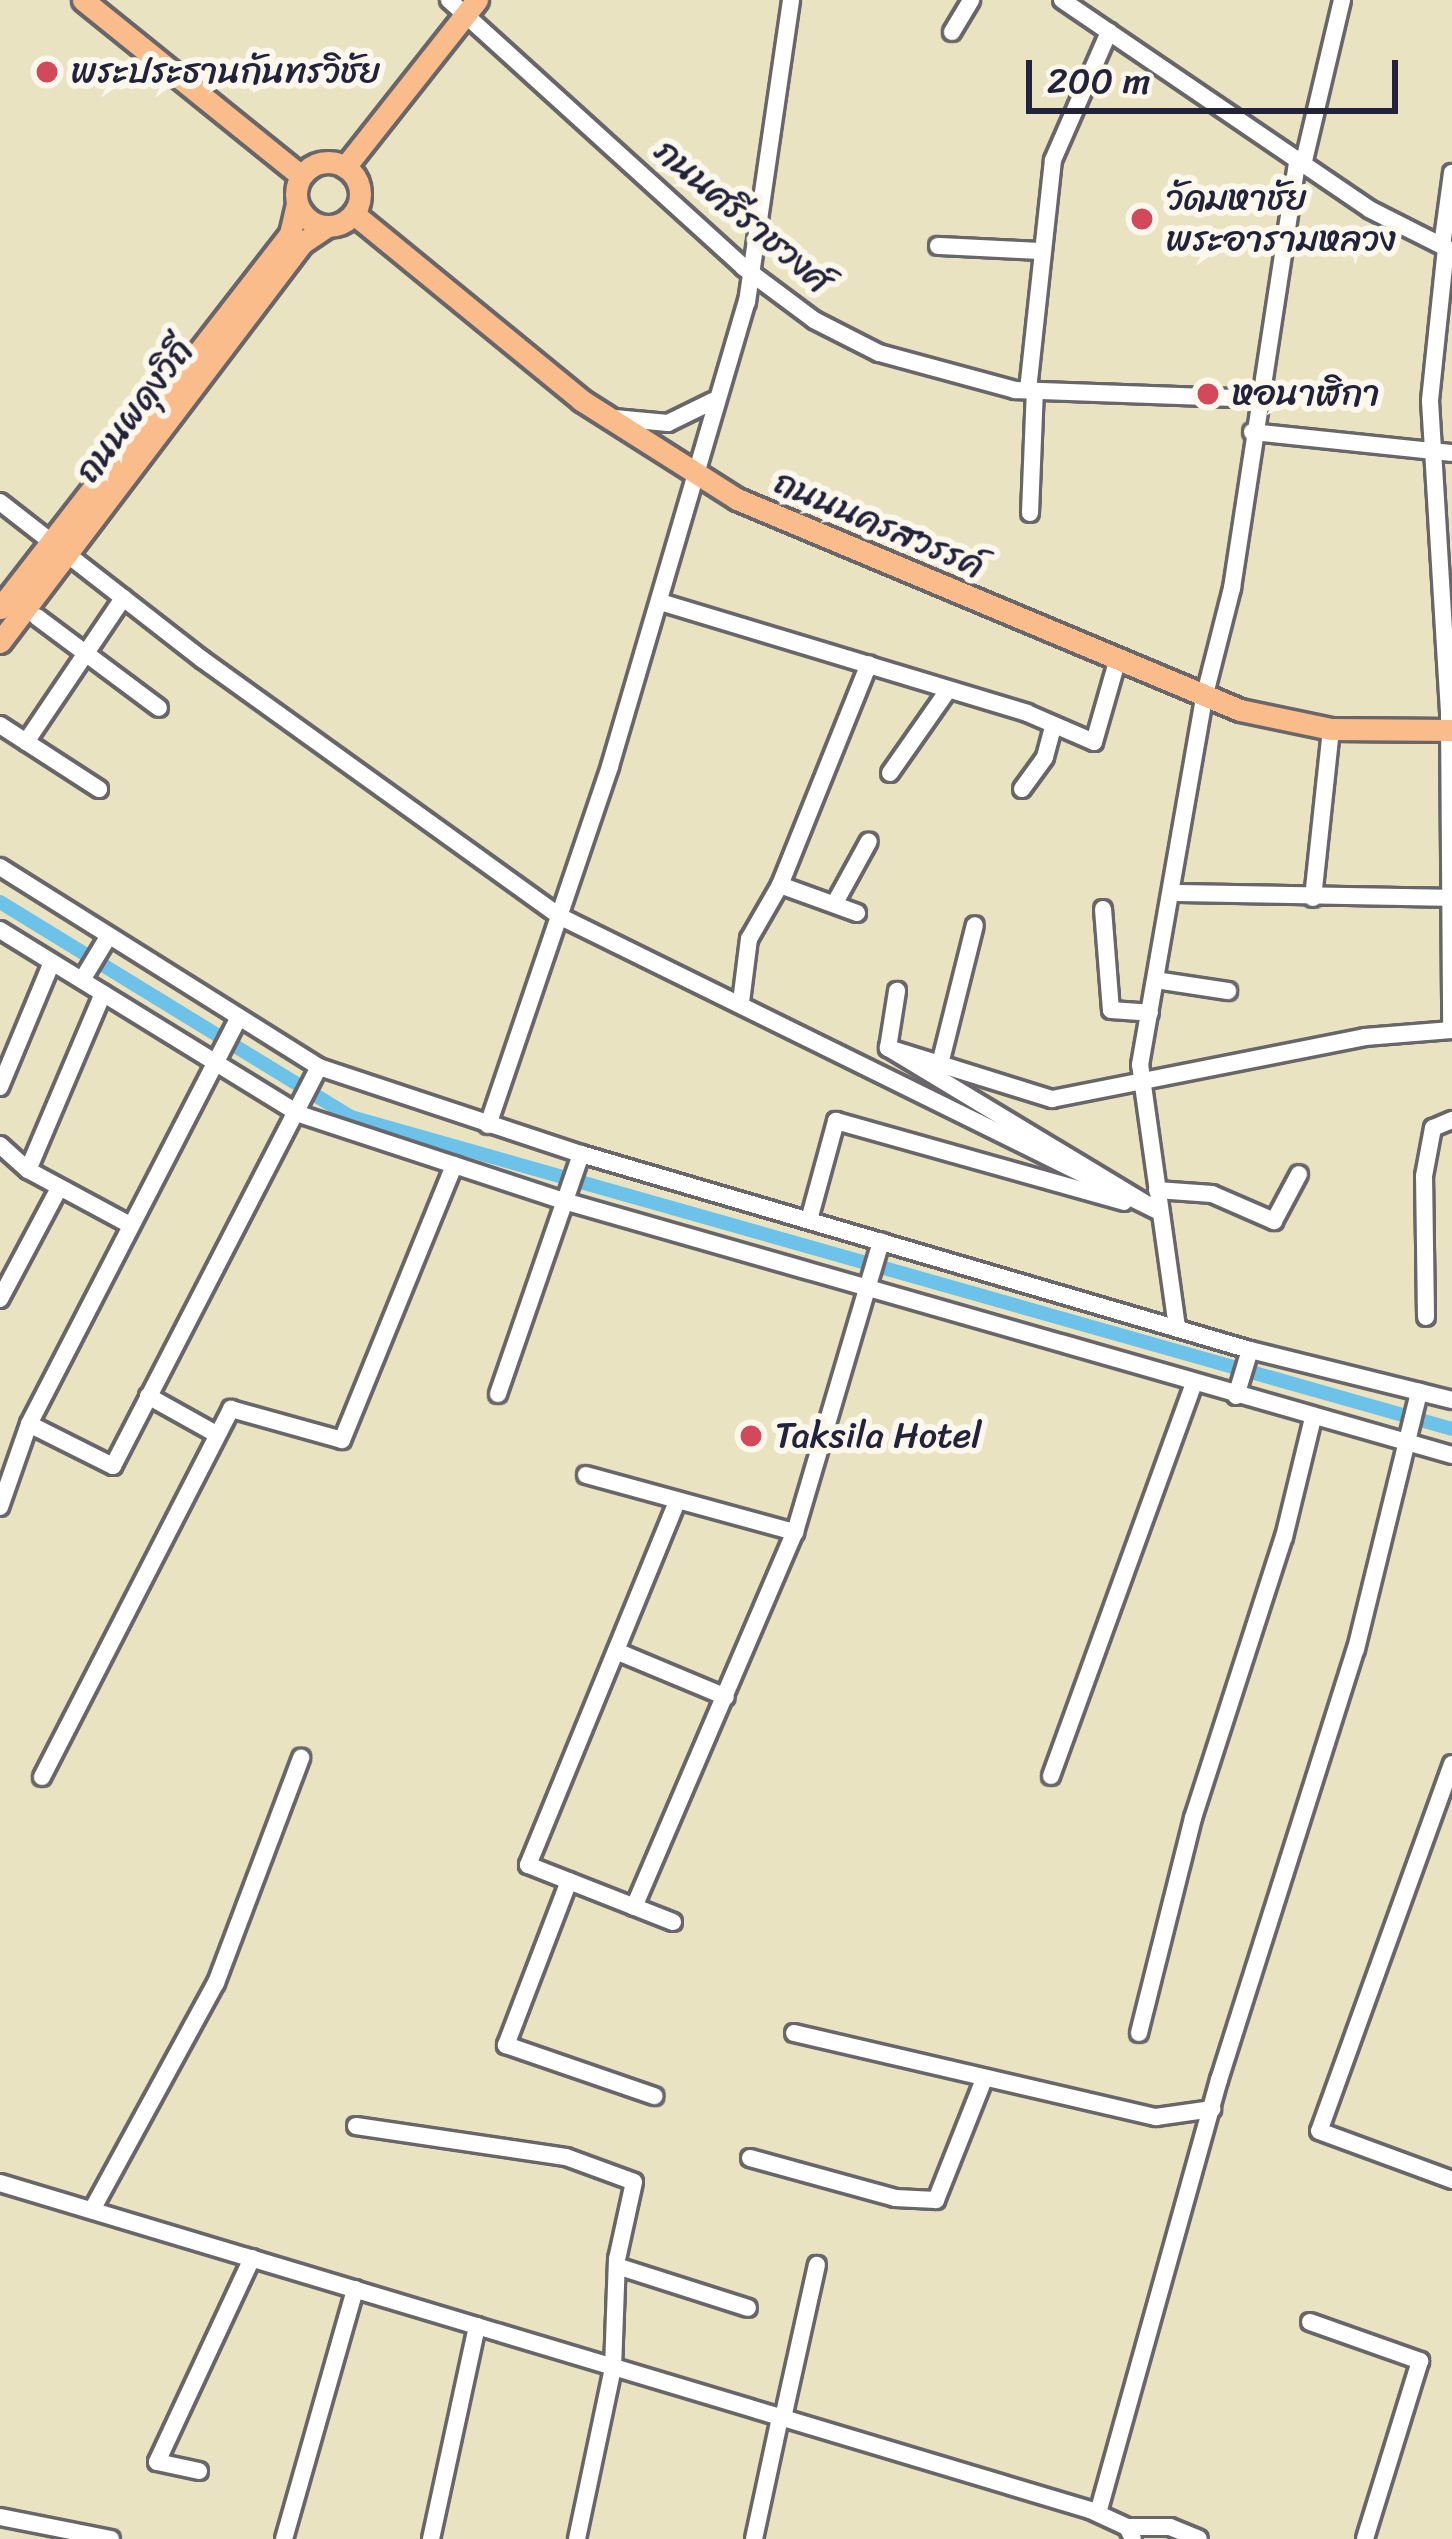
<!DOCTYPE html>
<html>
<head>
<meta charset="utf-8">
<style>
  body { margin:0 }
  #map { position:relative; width:1452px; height:2539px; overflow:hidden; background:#eae3c1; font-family:Sriracha,"Playpen Sans Thai",sans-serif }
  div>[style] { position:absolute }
  .canal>* { height:14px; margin:-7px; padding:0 7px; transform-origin:7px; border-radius:7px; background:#6dc2e9 }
  .roads { filter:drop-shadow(3px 0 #68666a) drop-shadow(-3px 0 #68666a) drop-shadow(0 3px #68666a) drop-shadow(0 -3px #68666a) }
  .minor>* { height:16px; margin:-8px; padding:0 8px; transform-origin:8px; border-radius:8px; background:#fff }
  .major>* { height:21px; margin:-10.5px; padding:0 10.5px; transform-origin:10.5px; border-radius:10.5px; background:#f9bc8a }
  .major>.ring { margin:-10.5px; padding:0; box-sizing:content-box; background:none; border:21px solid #f9bc8a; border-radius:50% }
  .dots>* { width:33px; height:33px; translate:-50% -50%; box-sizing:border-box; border:6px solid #fbf7ec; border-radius:50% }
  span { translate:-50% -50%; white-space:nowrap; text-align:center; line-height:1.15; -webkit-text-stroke:12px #fbf7ec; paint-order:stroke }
  .poi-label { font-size:36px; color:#22223b }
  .left { translate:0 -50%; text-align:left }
  .street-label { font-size:36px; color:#22223b }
  .scale { position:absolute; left:1026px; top:60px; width:372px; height:54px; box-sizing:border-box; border:6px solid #22223b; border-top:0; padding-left:15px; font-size:36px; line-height:42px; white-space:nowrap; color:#22223b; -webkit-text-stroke:9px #fbf7ec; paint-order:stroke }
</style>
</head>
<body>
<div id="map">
  <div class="canal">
    <i style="left:0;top:902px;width:412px;rotate:31.5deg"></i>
    <i style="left:351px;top:1117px;width:1144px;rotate:15.82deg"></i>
  </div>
  <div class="roads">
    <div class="minor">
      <i style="left:449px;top:0;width:397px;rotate:42.2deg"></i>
      <i style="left:743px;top:267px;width:89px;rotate:36.7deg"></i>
      <i style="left:814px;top:320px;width:73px;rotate:26.9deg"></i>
      <i style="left:879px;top:353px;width:141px;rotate:15.2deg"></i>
      <i style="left:1015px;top:390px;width:245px;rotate:2.1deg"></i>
      <i style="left:1062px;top:0;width:371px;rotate:34.2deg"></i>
      <i style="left:1369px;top:209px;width:93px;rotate:26.8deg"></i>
      <i style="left:952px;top:32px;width:37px;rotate:-59deg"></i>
      <i style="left:1303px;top:165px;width:170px;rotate:-76.7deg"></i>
      <i style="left:938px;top:246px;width:104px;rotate:2.8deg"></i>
      <i style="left:1442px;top:246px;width:74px;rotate:-82.2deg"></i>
      <i style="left:1446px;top:248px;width:154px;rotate:96deg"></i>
      <i style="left:1430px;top:401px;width:315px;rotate:86.5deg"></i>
      <i style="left:1449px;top:715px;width:315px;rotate:89.6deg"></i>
      <i style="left:1028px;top:390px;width:231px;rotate:-83.8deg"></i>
      <i style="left:1053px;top:160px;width:140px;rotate:-66.4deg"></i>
      <i style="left:614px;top:418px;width:54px;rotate:5.3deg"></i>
      <i style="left:668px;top:423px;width:50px;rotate:-26.1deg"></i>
      <i style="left:1252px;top:432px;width:201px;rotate:6deg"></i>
      <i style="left:0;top:502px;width:257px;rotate:37.9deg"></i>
      <i style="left:203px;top:660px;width:438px;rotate:35.7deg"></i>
      <i style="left:559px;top:916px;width:670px;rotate:26.22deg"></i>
      <i style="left:1160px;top:1212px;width:318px;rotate:-148.9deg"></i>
      <i style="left:888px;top:1048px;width:172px;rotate:17.3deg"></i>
      <i style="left:1052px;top:1099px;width:319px;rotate:-11.2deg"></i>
      <i style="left:1365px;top:1037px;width:87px;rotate:-4.6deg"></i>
      <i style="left:1030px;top:513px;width:122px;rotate:-87.7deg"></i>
      <i style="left:660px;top:602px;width:383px;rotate:16.8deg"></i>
      <i style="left:1027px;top:713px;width:73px;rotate:23.4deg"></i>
      <i style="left:1094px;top:742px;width:83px;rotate:-74deg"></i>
      <i style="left:37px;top:617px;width:152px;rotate:36.7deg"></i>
      <i style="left:0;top:725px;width:118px;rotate:32.9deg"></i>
      <i style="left:26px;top:742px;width:174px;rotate:-56deg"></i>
      <i style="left:890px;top:773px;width:98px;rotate:-55deg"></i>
      <i style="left:1022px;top:789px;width:39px;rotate:-54deg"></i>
      <i style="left:1045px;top:757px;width:31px;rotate:-75deg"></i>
      <i style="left:0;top:867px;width:377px;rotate:32.1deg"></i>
      <i style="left:319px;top:1067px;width:276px;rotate:18.4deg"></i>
      <i style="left:581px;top:1154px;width:697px;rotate:16.33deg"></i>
      <i style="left:1250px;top:1350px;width:208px;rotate:13.9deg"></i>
      <i style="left:780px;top:885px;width:82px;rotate:20deg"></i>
      <i style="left:1173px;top:893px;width:277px;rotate:1deg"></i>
      <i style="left:1313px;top:898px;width:170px;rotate:-83.9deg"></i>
      <i style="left:836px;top:901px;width:68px;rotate:-61.2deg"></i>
      <i style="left:1103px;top:909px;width:101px;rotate:85.5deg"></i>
      <i style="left:1111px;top:1010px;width:39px;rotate:4deg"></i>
      <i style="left:0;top:930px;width:351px;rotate:31.6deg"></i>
      <i style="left:299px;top:1114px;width:279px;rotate:18.2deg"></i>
      <i style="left:564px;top:1201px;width:924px;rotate:15.96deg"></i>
      <i style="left:82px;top:980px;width:50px;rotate:-58.8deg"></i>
      <i style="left:1156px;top:980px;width:73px;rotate:8.7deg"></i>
      <i style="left:741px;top:1002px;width:64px;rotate:-82.8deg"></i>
      <i style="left:749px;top:939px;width:62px;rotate:-60.1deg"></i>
      <i style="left:780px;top:885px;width:238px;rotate:-68.1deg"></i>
      <i style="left:888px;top:1048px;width:58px;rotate:-81deg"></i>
      <i style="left:940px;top:1064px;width:143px;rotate:-75.9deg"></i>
      <i style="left:0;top:1087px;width:135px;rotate:-67.4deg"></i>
      <i style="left:488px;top:1125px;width:379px;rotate:-71.2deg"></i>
      <i style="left:610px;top:766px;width:484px;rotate:-73.6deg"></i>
      <i style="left:747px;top:302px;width:305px;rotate:-81.7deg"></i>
      <i style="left:0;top:1145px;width:38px;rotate:42deg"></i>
      <i style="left:28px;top:1170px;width:192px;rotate:-67deg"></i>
      <i style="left:28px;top:1170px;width:116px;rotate:28.3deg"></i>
      <i style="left:1157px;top:1190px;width:55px;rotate:4.2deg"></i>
      <i style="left:1212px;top:1194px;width:68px;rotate:23.5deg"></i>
      <i style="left:1274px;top:1221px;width:53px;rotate:-62deg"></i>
      <i style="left:809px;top:1220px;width:103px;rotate:-74.7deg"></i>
      <i style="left:836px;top:1121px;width:299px;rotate:15.7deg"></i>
      <i style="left:0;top:1299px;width:123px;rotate:-62deg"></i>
      <i style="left:1426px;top:1317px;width:141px;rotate:-90.8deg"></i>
      <i style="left:1424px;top:1176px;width:49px;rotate:-79.4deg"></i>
      <i style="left:1433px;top:1128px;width:21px;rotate:-23deg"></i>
      <i style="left:1177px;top:1327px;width:265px;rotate:-98deg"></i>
      <i style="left:1140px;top:1065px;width:373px;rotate:-80.1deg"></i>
      <i style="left:1204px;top:698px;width:114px;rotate:-75.7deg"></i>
      <i style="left:1232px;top:588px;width:432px;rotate:-81.3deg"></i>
      <i style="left:498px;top:1394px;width:254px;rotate:-70.9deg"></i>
      <i style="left:148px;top:1396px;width:78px;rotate:29.2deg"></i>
      <i style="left:1236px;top:1396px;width:48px;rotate:-73.1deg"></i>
      <i style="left:29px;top:1424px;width:94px;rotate:26.6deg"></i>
      <i style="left:113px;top:1466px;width:449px;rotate:-62.7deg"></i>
      <i style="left:586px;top:1475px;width:217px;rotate:15.3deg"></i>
      <i style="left:0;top:1507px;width:88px;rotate:-70.7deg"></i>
      <i style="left:29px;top:1424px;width:456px;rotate:-62.7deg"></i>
      <i style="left:616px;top:1651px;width:119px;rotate:22.7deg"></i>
      <i style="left:1452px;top:1764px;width:390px;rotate:109.9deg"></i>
      <i style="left:1319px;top:2131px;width:142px;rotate:20.2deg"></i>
      <i style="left:1051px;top:1776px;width:417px;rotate:-70deg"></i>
      <i style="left:42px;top:1777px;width:414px;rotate:-62.8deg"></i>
      <i style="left:231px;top:1409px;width:115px;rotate:15.6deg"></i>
      <i style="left:342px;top:1440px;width:297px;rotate:-67.8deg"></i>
      <i style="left:569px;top:1881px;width:176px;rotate:111deg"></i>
      <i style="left:506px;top:2045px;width:157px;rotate:19deg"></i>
      <i style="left:634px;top:1907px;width:408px;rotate:-66.8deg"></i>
      <i style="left:795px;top:1532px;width:303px;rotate:-73.5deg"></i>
      <i style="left:673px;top:1922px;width:156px;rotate:-158.5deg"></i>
      <i style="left:528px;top:1865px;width:392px;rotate:-67.7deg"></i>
      <i style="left:794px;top:2033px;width:372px;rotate:13.1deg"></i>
      <i style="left:1156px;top:2117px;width:57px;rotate:-8.1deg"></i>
      <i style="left:1139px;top:2033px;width:222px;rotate:-75.9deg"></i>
      <i style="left:1193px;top:1818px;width:295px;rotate:-72.1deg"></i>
      <i style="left:1284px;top:1537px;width:122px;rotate:-76.3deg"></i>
      <i style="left:356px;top:2126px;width:212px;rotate:8.4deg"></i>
      <i style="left:566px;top:2157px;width:72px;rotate:20.2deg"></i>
      <i style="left:634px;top:2182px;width:79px;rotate:102.4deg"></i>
      <i style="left:617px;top:2259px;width:109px;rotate:92.1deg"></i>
      <i style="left:613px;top:2368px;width:175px;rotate:101.9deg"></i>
      <i style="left:750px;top:2158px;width:150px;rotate:15.4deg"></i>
      <i style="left:895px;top:2198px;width:41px;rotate:2.8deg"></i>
      <i style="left:936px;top:2200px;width:127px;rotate:-68.3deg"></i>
      <i style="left:0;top:2183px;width:1138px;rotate:16.7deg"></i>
      <i style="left:1090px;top:2510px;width:41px;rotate:24.7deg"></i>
      <i style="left:1127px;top:2527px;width:13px;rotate:63deg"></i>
      <i style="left:92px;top:2210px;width:259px;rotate:-61.4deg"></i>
      <i style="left:216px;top:1983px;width:241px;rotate:-69.3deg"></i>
      <i style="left:623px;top:2268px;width:131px;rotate:17.7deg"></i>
      <i style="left:1310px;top:2322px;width:117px;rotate:19.5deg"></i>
      <i style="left:1420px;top:2361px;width:186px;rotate:107.2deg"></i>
      <i style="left:783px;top:2418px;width:157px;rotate:-77.5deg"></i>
      <i style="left:199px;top:2471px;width:43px;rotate:-167.9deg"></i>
      <i style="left:157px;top:2462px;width:225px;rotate:-65deg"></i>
      <i style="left:1098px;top:2513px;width:450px;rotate:-74.4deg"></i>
      <i style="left:1219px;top:2080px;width:452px;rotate:-72.4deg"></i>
      <i style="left:1356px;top:1649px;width:265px;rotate:-76.2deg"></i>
      <i style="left:0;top:2517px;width:113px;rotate:11.2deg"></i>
      <i style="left:1127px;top:2527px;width:43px"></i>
      <i style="left:1170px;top:2527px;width:31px;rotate:22deg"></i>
      <i style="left:284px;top:2539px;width:260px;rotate:-74.1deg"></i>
      <i style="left:431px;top:2539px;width:218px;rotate:-77.8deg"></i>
      <i style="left:754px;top:2539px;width:124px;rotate:-77.9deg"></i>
    </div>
    <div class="major">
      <i style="left:83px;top:0;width:280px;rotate:38.9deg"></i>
      <i class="ring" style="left:296px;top:162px;width:43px;height:43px"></i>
      <i style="left:345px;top:167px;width:213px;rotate:-51.7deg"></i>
      <i style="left:354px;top:214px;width:293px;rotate:39.3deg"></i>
      <i style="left:581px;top:400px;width:185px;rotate:32.4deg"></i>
      <i style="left:737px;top:499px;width:545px;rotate:22.76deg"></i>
      <i style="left:1240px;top:710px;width:93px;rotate:11.8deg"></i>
      <i style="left:1331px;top:729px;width:121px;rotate:0.5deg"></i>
      <i style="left:0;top:608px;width:473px;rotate:-52.2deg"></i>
      <i style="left:290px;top:234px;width:31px;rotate:-77deg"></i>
      <i style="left:0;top:642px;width:500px;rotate:-52.88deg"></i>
      <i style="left:302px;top:243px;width:30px;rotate:-34deg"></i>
    </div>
  </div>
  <div class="dots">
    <i style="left:47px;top:72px;background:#d1495b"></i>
    <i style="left:1142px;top:219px;background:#d1495b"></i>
    <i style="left:1208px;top:394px;background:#d1495b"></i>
    <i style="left:751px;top:1436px;background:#d1495b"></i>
  </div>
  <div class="poi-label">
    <span class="left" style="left:71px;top:72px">พระประธานกันทรวิชัย</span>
    <span class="left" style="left:1166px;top:219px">วัดมหาชัย<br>พระอารามหลวง</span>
    <span class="left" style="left:1232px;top:394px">หอนาฬิกา</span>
    <span class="left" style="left:775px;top:1436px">Taksila Hotel</span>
  </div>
  <div class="street-label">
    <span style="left:743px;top:216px;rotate:40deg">ภนนศรีราชวงศ์</span>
    <span style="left:134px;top:411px;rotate:-53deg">ถนนผดุงวิถี</span>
    <span style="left:879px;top:524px;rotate:23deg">ถนนนครสวรรค์</span>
  </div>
  <div class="scale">200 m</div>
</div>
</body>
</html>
